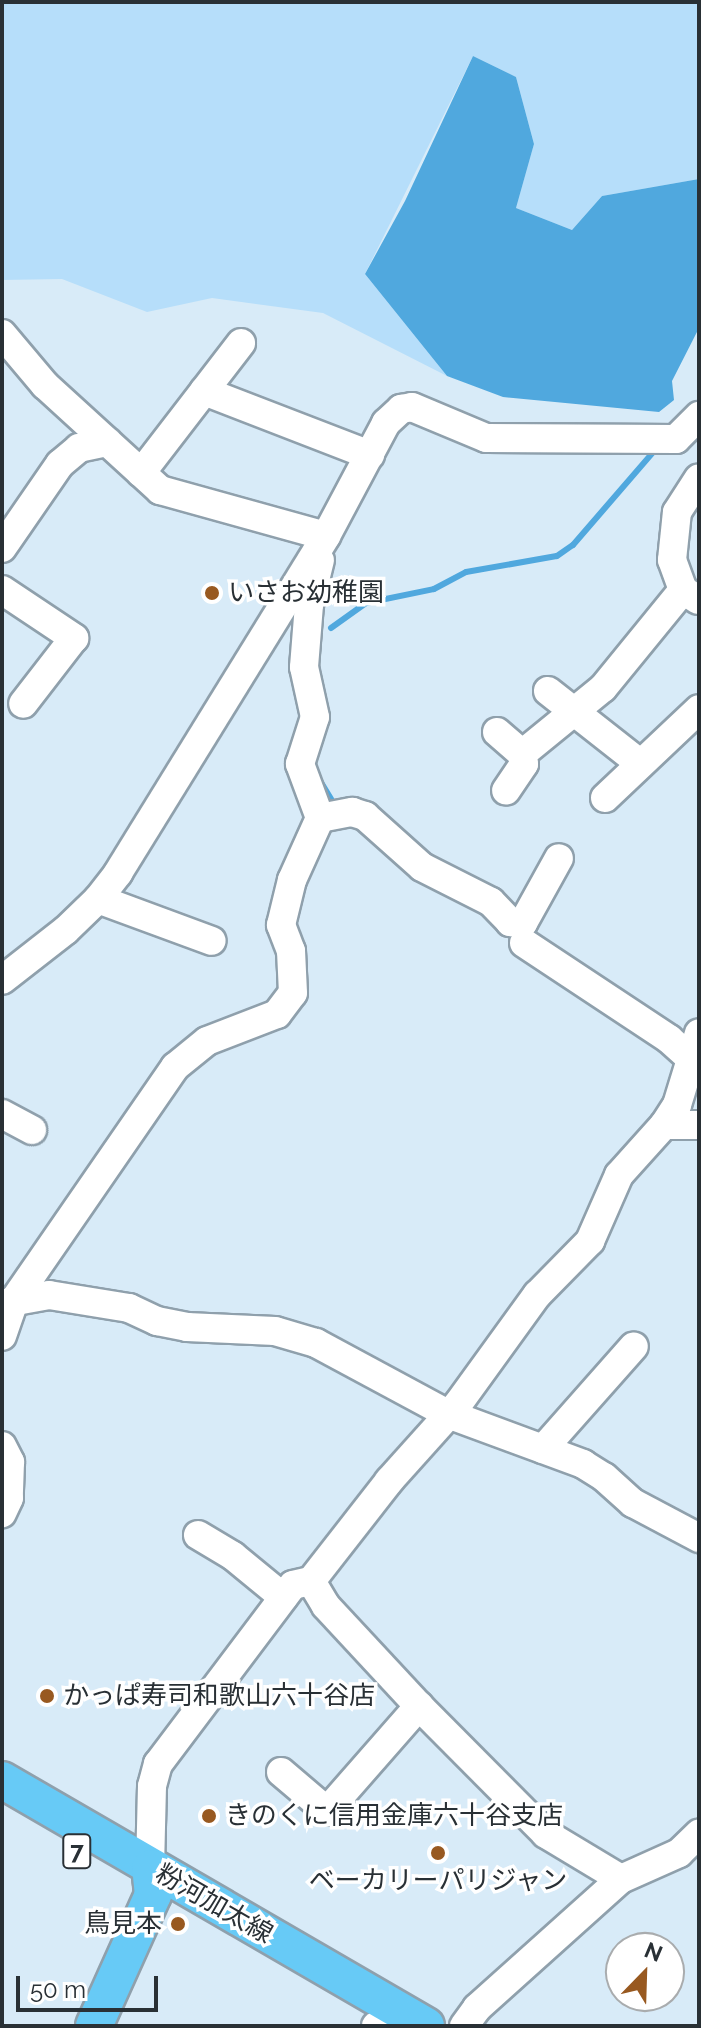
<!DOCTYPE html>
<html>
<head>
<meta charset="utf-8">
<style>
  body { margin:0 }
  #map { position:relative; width:701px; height:2028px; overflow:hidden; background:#d8ebf8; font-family:Raleway,"Noto Sans JP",sans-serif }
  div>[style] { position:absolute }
  .green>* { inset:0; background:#b6defa }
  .water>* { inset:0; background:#50a8de }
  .stream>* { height:6px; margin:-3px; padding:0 3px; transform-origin:3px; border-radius:3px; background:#50a8de }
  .roads { filter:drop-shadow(2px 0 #8fa0ac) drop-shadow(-2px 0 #8fa0ac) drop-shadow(0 2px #8fa0ac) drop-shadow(0 -2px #8fa0ac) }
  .minor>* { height:28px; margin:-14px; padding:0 14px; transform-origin:14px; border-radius:14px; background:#fff }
  .major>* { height:36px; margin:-18px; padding:0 18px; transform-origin:18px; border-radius:18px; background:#67caf6 }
  .dots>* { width:22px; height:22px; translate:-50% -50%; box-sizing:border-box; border:4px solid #fff; border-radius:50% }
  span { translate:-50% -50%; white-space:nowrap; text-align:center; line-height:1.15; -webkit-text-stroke:7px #fff; paint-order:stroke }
  .shield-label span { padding:2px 6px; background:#fff; border:2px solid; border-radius:6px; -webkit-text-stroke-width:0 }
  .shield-label { font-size:24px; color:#293035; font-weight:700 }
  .poi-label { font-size:26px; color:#293035 }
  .left { translate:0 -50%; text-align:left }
  .right { translate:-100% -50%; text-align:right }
  .street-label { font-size:26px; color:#293035 }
  .frame { position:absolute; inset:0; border:4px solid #293035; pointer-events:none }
  .north { position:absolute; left:605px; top:1932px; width:80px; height:80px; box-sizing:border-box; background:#fff; border:2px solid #a9acae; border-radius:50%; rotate:23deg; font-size:22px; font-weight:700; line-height:32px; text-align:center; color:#293035 }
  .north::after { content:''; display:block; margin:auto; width:28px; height:36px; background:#985920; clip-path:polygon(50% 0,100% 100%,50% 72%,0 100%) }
  .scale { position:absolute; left:16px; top:1976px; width:142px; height:36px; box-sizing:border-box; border:4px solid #293035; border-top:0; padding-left:10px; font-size:24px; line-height:28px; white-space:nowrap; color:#293035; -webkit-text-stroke:6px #fff; paint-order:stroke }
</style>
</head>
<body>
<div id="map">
  <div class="green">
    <i style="clip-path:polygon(2px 2px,699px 2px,699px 179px,602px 196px,572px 230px,516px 208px,534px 144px,516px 77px,473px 56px,365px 274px,447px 376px,323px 313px,212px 298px,147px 312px,62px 279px,2px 280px)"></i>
  </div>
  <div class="water">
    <i style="clip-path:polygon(473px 56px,516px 77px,534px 144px,516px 208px,572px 230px,602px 196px,699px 179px,699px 328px,672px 381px,674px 400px,659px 412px,503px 397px,447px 376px,365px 274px,405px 201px)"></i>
  </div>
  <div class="stream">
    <i style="left:331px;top:628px;width:43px;rotate:-35.5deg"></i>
    <i style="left:366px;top:603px;width:69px;rotate:-11.6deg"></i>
    <i style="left:434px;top:589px;width:36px;rotate:-28deg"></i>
    <i style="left:466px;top:572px;width:92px;rotate:-10deg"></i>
    <i style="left:557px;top:556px;width:19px;rotate:-35deg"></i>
    <i style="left:573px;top:545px;width:125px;rotate:-49.2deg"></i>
    <i style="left:319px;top:779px;width:27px;rotate:59deg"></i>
  </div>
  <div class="roads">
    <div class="minor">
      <i style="left:2px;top:334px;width:67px;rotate:49.9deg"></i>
      <i style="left:45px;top:385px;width:156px;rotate:42.4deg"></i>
      <i style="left:160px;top:490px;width:172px;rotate:15.5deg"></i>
      <i style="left:204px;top:391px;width:178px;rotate:21.1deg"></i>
      <i style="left:141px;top:473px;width:164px;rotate:-52.4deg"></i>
      <i style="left:2px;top:548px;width:102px;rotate:-55.4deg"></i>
      <i style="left:60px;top:464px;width:25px;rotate:-40deg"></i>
      <i style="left:79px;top:448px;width:29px;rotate:-12deg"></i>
      <i style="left:2px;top:590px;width:87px;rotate:33.7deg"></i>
      <i style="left:74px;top:638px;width:83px;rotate:127.7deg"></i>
      <i style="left:698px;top:600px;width:18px;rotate:-146deg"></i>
      <i style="left:683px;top:590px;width:32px;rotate:-110deg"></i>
      <i style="left:672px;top:560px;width:48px;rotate:-84.1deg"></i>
      <i style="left:677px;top:512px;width:40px;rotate:-57.1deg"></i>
      <i style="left:548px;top:691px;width:108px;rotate:38.2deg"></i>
      <i style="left:497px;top:732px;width:33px;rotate:41deg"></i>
      <i style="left:522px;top:754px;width:10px;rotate:79deg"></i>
      <i style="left:524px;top:764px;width:32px;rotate:124deg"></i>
      <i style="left:522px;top:754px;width:104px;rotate:-39.2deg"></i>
      <i style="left:603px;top:688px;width:127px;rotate:-50.8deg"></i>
      <i style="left:605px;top:798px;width:129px;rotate:-43.4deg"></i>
      <i style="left:320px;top:818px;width:33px;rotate:-11deg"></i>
      <i style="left:352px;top:812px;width:14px;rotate:17deg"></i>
      <i style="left:365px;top:816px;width:76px;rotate:41.8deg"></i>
      <i style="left:422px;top:867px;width:77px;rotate:26.9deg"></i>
      <i style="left:491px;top:902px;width:28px;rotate:46deg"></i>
      <i style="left:510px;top:922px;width:13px;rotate:4deg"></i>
      <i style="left:523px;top:923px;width:74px;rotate:-61deg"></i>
      <i style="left:98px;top:899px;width:121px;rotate:20.2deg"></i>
      <i style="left:524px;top:943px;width:174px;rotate:33.5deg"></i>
      <i style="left:669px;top:1039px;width:27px;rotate:42deg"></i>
      <i style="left:2px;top:980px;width:81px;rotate:-38deg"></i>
      <i style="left:66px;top:930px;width:45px;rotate:-44.1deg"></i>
      <i style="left:98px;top:899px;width:33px;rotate:-52deg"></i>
      <i style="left:118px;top:873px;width:396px;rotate:-58.3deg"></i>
      <i style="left:326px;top:536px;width:128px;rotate:-62deg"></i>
      <i style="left:386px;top:423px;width:21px;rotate:-43deg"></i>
      <i style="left:401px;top:409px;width:11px;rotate:-10deg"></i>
      <i style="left:412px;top:407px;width:80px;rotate:22.7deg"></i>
      <i style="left:486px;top:438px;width:190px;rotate:0.3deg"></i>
      <i style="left:676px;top:439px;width:33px;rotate:-45deg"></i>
      <i style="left:2px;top:1114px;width:34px;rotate:28deg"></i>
      <i style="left:664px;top:1125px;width:35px"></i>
      <i style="left:5px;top:1303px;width:45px;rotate:-10.3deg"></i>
      <i style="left:49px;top:1295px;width:81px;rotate:9.2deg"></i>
      <i style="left:129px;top:1308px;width:31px;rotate:25deg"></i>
      <i style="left:157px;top:1321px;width:31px;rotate:11deg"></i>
      <i style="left:187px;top:1327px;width:88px;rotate:2.6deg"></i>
      <i style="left:275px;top:1331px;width:43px;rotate:16.3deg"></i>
      <i style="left:316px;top:1343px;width:150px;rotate:28.3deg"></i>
      <i style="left:448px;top:1414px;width:144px;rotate:20.3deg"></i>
      <i style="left:583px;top:1464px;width:25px;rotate:32deg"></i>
      <i style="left:604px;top:1477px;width:39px;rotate:42deg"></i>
      <i style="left:633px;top:1503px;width:75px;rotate:27.9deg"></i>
      <i style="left:2px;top:1336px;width:39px;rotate:-71deg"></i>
      <i style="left:15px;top:1299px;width:282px;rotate:-55.4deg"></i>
      <i style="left:175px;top:1067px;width:41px;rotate:-39.1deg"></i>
      <i style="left:207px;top:1041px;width:75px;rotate:-21.1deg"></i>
      <i style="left:277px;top:1014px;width:26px;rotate:-53deg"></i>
      <i style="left:293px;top:993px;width:42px;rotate:-92.7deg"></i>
      <i style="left:291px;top:951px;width:28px;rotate:-111deg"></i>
      <i style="left:281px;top:925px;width:46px;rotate:-76.3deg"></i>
      <i style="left:292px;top:880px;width:68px;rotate:-65.7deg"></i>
      <i style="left:320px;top:818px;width:58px;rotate:-110.3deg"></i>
      <i style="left:300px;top:764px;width:49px;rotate:-72.3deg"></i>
      <i style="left:315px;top:717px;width:51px;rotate:-102.4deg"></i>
      <i style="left:304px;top:667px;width:62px;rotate:-85.4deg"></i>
      <i style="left:309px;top:605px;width:46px;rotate:-76.3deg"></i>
      <i style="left:2px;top:1446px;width:18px;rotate:63deg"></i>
      <i style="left:10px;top:1462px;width:36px;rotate:92deg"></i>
      <i style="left:9px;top:1498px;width:17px;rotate:115deg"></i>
      <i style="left:543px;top:1449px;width:137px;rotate:-48.5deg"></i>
      <i style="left:198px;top:1535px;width:41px;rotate:31deg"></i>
      <i style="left:233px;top:1556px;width:65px;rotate:39.4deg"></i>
      <i style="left:311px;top:1581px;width:29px;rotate:59deg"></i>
      <i style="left:326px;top:1606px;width:137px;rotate:47.1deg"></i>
      <i style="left:419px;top:1706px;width:180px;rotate:45.2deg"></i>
      <i style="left:546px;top:1834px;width:87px;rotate:31deg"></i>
      <i style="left:281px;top:1772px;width:60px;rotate:40.3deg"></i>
      <i style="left:327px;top:1811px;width:140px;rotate:-48.8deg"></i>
      <i style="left:150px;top:1868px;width:82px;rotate:-88.6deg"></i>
      <i style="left:152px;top:1786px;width:23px;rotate:-75deg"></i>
      <i style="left:158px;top:1764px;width:224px;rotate:-53deg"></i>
      <i style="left:293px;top:1585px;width:18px;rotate:-13deg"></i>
      <i style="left:311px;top:1581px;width:127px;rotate:-52deg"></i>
      <i style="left:389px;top:1481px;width:103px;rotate:-48.1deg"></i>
      <i style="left:458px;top:1404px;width:135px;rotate:-54.1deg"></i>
      <i style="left:537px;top:1295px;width:76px;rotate:-45.5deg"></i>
      <i style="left:590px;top:1241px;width:72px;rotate:-66.3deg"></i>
      <i style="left:619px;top:1175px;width:67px;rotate:-48deg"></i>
      <i style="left:664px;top:1125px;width:24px;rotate:-57deg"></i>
      <i style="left:677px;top:1105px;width:75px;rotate:-73deg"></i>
      <i style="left:376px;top:2026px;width:1px"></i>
      <i style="left:464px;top:2026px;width:22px;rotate:-54deg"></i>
      <i style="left:477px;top:2008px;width:193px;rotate:-41.9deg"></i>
      <i style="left:621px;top:1879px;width:64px;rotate:-24.1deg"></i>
      <i style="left:679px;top:1853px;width:28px;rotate:-44deg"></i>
    </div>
    <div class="major">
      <i style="left:2px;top:1780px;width:490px;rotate:30.1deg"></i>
      <i style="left:94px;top:2026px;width:144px;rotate:-65.8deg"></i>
      <i style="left:153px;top:1895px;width:27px;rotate:-96deg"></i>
    </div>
  </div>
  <div class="dots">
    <i style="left:212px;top:593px;background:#985920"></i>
    <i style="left:47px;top:1696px;background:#985920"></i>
    <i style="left:209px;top:1816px;background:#985920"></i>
    <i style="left:438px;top:1853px;background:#985920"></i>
    <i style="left:178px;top:1924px;background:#985920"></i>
  </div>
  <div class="shield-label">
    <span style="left:77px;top:1851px">7</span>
  </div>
  <div class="poi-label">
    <span class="left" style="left:228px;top:593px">いさお幼稚園</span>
    <span class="left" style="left:63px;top:1696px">かっぱ寿司和歌山六十谷店</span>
    <span class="left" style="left:225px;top:1816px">きのくに信用金庫六十谷支店</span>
    <span style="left:438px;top:1881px">ベーカリーパリジャン</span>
    <span class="right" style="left:162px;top:1924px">鳥見本</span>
  </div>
  <div class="street-label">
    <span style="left:214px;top:1904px;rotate:30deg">粉河加太線</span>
  </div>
  <div class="frame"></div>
  <div class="north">N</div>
  <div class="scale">50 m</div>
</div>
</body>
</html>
